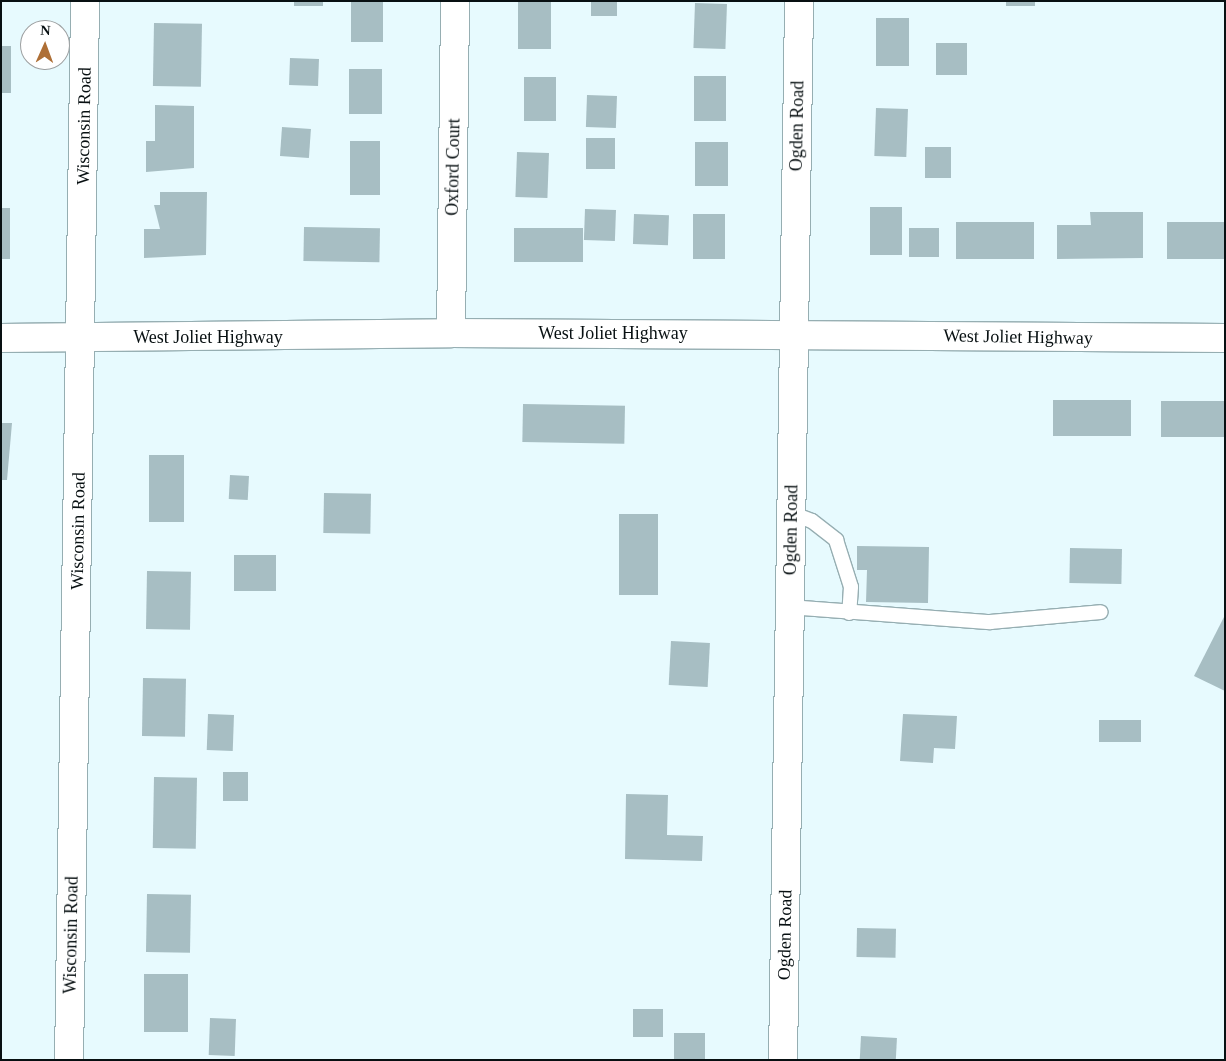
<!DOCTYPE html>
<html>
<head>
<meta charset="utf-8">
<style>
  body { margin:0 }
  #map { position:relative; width:1226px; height:1061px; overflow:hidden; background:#e7fafe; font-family:Georgia,serif }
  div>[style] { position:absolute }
  .building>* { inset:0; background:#a7bec3; transform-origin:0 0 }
  .roads { filter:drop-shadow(1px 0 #96aeb2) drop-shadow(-1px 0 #96aeb2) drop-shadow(0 1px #96aeb2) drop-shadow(0 -1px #96aeb2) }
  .service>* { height:14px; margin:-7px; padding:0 7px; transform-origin:7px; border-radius:7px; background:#fff }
  .minor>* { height:28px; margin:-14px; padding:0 14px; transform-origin:14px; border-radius:14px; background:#fff }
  span { translate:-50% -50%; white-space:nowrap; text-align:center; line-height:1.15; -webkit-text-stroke:4px #fff; paint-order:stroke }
  .street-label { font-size:18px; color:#081012 }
  .frame { position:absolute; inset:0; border:2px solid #081012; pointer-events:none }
  .north { position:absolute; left:20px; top:20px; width:50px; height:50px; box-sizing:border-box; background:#fff; border:1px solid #9c9fa0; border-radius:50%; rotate:2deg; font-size:14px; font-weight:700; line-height:20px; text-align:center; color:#081012 }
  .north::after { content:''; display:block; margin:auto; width:18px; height:22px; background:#ae6f36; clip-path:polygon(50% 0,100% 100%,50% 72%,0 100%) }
</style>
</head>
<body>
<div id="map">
  <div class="building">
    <i style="left:294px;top:1px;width:29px;height:5px"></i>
    <i style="left:351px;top:1px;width:32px;height:41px"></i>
    <i style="left:518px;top:1px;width:33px;height:48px"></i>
    <i style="left:591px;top:1px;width:26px;height:15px"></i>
    <i style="left:1006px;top:1px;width:29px;height:5px"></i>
    <i style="left:695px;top:3px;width:32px;height:45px;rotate:2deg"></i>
    <i style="left:876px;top:18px;width:33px;height:48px"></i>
    <i style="left:154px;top:23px;width:48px;height:63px;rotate:1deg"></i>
    <i style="left:936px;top:43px;width:31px;height:32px"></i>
    <i style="left:1px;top:46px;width:10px;height:47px"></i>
    <i style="left:290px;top:58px;width:29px;height:27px;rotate:2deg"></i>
    <i style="left:349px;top:69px;width:33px;height:45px"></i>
    <i style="left:694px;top:76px;width:32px;height:45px"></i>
    <i style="left:524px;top:77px;width:32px;height:44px"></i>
    <i style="left:587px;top:95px;width:30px;height:32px;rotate:2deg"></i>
    <i style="clip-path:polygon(155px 105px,194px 106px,194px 168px,146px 172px,146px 141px,155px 141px)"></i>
    <i style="left:876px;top:108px;width:32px;height:48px;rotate:2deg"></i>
    <i style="left:282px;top:127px;width:29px;height:29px;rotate:4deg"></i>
    <i style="left:586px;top:138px;width:29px;height:31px"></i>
    <i style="left:350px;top:141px;width:30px;height:54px"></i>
    <i style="left:695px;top:142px;width:33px;height:44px"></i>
    <i style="left:925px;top:147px;width:26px;height:31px"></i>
    <i style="left:517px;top:152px;width:32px;height:45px;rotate:2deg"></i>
    <i style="clip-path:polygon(160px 192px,207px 192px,206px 255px,144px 258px,144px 229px,160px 229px,154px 205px,160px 205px)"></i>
    <i style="left:870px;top:207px;width:32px;height:48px"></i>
    <i style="left:1px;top:208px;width:9px;height:51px"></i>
    <i style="left:585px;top:209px;width:31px;height:31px;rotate:2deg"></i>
    <i style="clip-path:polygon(1090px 212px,1143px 212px,1143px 258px,1057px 259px,1057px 225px,1091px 225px)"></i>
    <i style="left:634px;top:214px;width:35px;height:30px;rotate:2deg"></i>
    <i style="left:693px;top:214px;width:32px;height:45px"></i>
    <i style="left:1034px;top:222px;width:37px;height:78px;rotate:90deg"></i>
    <i style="left:1225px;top:222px;width:37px;height:58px;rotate:90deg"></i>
    <i style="left:304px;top:227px;width:76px;height:34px;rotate:1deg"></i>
    <i style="left:514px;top:228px;width:69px;height:34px"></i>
    <i style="left:909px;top:228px;width:30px;height:29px"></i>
    <i style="left:1131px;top:400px;width:36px;height:78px;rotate:90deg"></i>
    <i style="left:1225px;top:401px;width:36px;height:64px;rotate:90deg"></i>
    <i style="left:523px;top:404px;width:102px;height:38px;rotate:1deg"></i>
    <i style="clip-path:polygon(1px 423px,12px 423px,7px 480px,1px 480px)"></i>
    <i style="left:149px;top:455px;width:35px;height:67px"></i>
    <i style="left:230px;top:475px;width:19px;height:24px;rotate:3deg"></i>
    <i style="left:324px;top:493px;width:47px;height:40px;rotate:1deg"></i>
    <i style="left:619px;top:514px;width:39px;height:81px"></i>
    <i style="clip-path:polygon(857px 546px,929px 547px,928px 603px,866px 602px,867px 570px,857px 570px)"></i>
    <i style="left:1070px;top:548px;width:52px;height:35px;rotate:1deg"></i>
    <i style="left:234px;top:555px;width:42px;height:36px"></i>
    <i style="left:147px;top:571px;width:44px;height:58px;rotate:1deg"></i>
    <i style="clip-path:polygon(1225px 615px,1225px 691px,1194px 676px)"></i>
    <i style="left:671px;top:641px;width:39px;height:44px;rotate:3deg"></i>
    <i style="left:143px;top:678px;width:43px;height:58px;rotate:1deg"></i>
    <i style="left:208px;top:714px;width:26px;height:36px;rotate:2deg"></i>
    <i style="clip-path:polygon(903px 714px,957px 716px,955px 749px,934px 748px,933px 763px,900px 761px)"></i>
    <i style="left:1099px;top:720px;width:42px;height:22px"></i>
    <i style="left:223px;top:772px;width:25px;height:29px"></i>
    <i style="left:154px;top:777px;width:43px;height:71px;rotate:1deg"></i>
    <i style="clip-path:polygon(626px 794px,668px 795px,667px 835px,703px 836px,702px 861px,625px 859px)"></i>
    <i style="left:147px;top:894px;width:44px;height:58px;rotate:1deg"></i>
    <i style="left:857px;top:928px;width:39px;height:29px;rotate:1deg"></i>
    <i style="left:144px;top:974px;width:44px;height:58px"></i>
    <i style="left:633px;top:1009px;width:30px;height:28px"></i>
    <i style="left:210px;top:1018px;width:26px;height:37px;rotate:2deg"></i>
    <i style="left:674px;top:1033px;width:31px;height:27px"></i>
    <i style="left:861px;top:1036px;width:36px;height:24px;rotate:3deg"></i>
  </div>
  <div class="roads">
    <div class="service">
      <i style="left:791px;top:513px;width:22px;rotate:21deg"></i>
      <i style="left:812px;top:521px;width:31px;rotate:38deg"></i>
      <i style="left:836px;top:540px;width:49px;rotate:72.3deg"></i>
      <i style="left:851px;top:587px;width:26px;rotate:94deg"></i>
      <i style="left:789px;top:607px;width:202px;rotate:4.3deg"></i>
      <i style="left:990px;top:622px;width:111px;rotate:-5.1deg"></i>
    </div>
    <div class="minor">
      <i style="left:451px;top:333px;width:332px;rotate:-89.3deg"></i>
      <i style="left:1px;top:338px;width:450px;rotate:-0.6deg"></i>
      <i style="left:451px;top:333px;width:774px;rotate:0.37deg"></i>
      <i style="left:69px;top:1060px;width:1059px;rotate:-89.13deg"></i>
      <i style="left:783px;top:1060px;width:1059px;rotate:-89.13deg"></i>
    </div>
  </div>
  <div class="street-label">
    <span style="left:84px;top:126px;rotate:-89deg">Wisconsin Road</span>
    <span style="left:797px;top:126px;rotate:-89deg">Ogden Road</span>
    <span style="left:453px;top:167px;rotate:-89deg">Oxford Court</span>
    <span style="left:613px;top:333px">West Joliet Highway</span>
    <span style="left:208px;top:337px">West Joliet Highway</span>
    <span style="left:1018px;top:337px;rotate:1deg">West Joliet Highway</span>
    <span style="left:791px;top:530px;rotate:-89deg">Ogden Road</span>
    <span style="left:78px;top:531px;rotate:-89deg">Wisconsin Road</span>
    <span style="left:71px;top:935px;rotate:-89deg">Wisconsin Road</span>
    <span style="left:785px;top:935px;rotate:-89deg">Ogden Road</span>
  </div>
  <div class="frame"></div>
  <div class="north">N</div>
</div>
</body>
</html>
